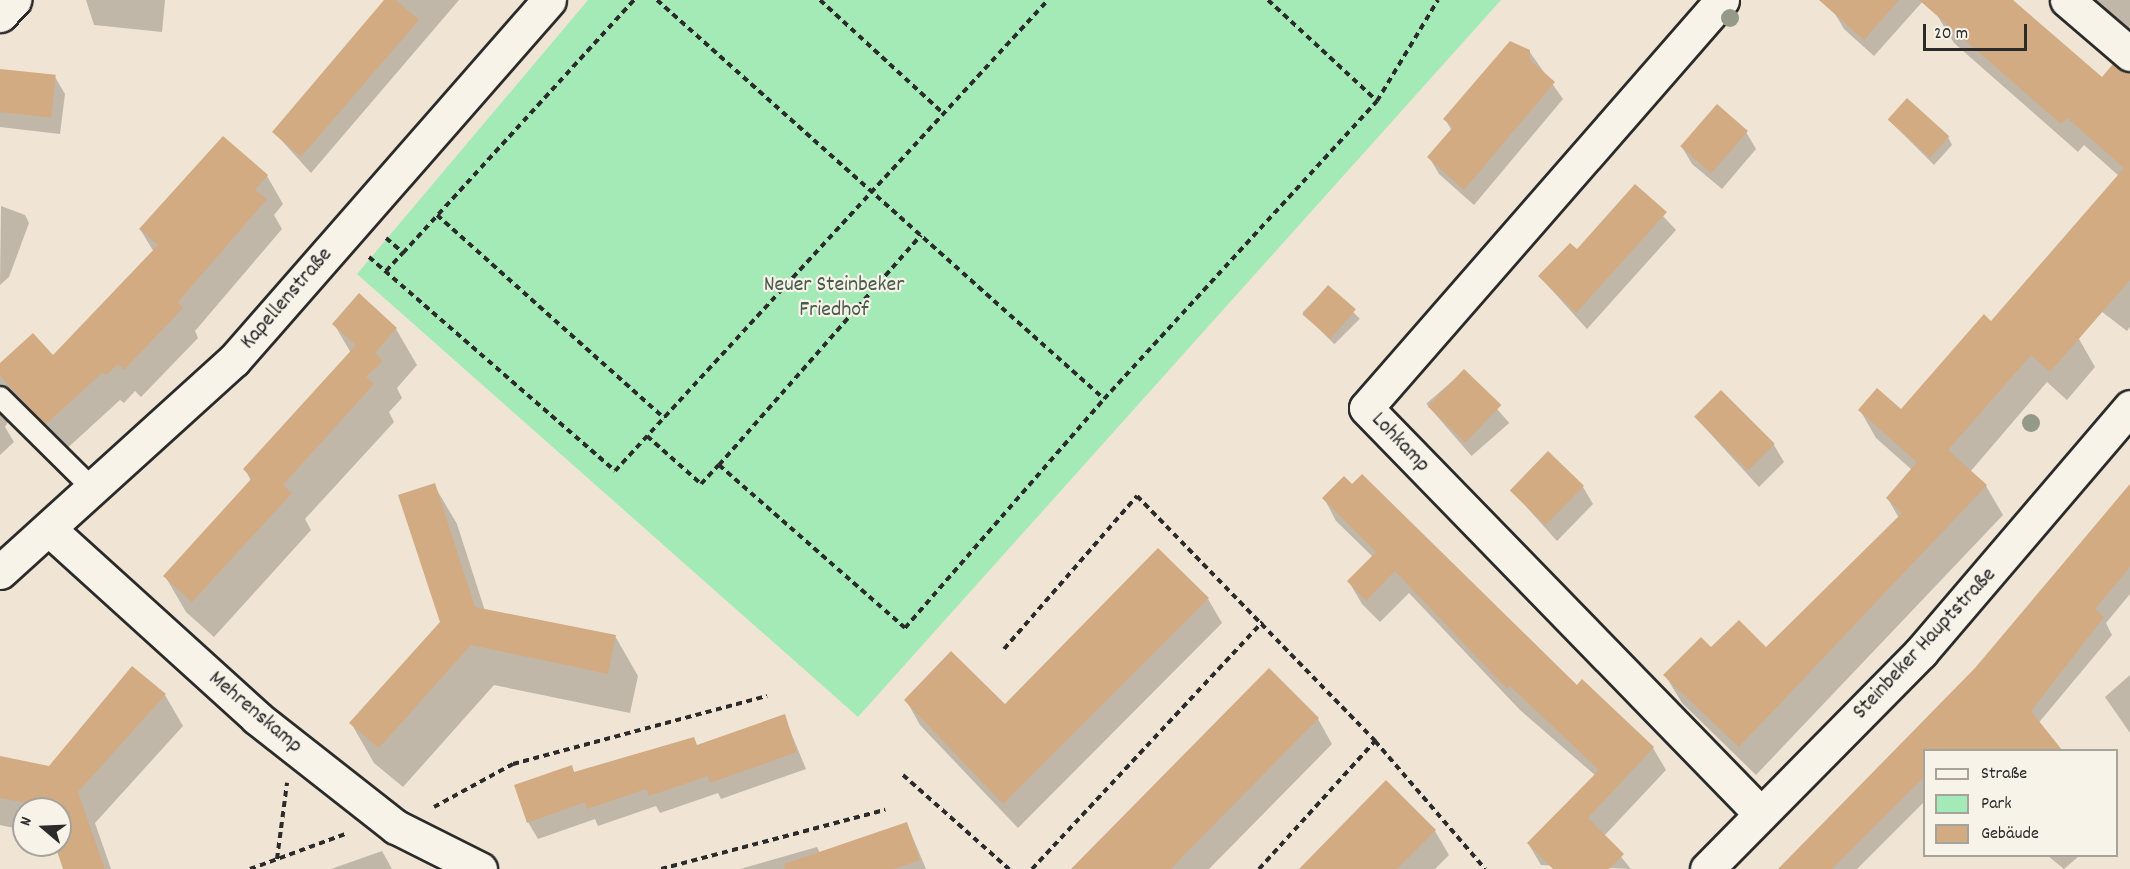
<!DOCTYPE html>
<html>
<head>
<meta charset="utf-8">
<style>
  body { margin:0 }
  #map { position:relative; width:2130px; height:869px; overflow:hidden; background:#f0e5d4; font-family:Dekko,sans-serif }
  div>[style] { position:absolute }
  .green>* { inset:0; background:#a3eab7 }
  .shadow>* { inset:0; background:#0003; transform-origin:0 0 }
  .building>* { inset:0; background:#d2ab83; transform-origin:0 0 }
  .path>* { height:4px; margin-top:-2px; transform-origin:0; background:repeating-linear-gradient(90deg,#2b2b2b 0 6px,transparent 0 10.5px) }
  .roads { filter:drop-shadow(2px 0 #2b2b2b) drop-shadow(-2px 0 #2b2b2b) drop-shadow(0 2px #2b2b2b) drop-shadow(0 -2px #2b2b2b) }
  .lane>* { height:20px; margin:-10px; padding:0 10px; transform-origin:10px; border-radius:10px; background:#f7f3e8 }
  .street>* { height:33px; margin:-16.5px; padding:0 16.5px; transform-origin:16.5px; border-radius:16.5px; background:#f7f3e8 }
  .secondary>* { height:33px; margin:-16.5px; padding:0 16.5px; transform-origin:16.5px; border-radius:16.5px; background:#f7f3e8 }
  .trees>* { width:18px; height:18px; margin:-9px; border-radius:50%; background:#94998a }
  span { translate:-50% -50%; white-space:nowrap; text-align:center; line-height:1.15; -webkit-text-stroke:4.5px #f7f3e8; paint-order:stroke }
  .park-label { font-size:22px; color:#495b4e }
  .street-label { font-size:22px; color:#2b2b2b }
  .legend { position:absolute; left:1923px; top:749px; width:195px; height:108px; box-sizing:border-box; background:#f7f3e8; border:2px solid #a5a39c; margin:0; padding:8px 10px; list-style:none; font-size:18px; color:#2b2b2b }
  .legend li { display:flex; align-items:center; gap:12px; height:30px }
  .legend b { width:30px; border:2px solid #a5a39c }
  .north { position:absolute; left:12px; top:797px; width:60px; height:60px; box-sizing:border-box; background:#f7f3e8; border:2px solid #a5a39c; border-radius:50%; rotate:289deg; font-size:16px; font-weight:700; line-height:24px; text-align:center; color:#2b2b2b }
  .north::after { content:''; display:block; margin:auto; width:21px; height:27px; background:#2b2b2b; clip-path:polygon(50% 0,100% 100%,50% 72%,0 100%) }
  .scale { position:absolute; left:1923px; top:24px; width:104px; height:27px; box-sizing:border-box; border:3px solid #2b2b2b; border-top:0; padding-left:8px; font-size:18px; line-height:21px; white-space:nowrap; color:#2b2b2b; -webkit-text-stroke:4px #f7f3e8; paint-order:stroke }
</style>
</head>
<body>
<div id="map">
  <div class="green">
    <i style="clip-path:polygon(588px 0,1501px 0,858px 717px,357px 274px)"></i>
  </div>
  <div class="shadow">
    <i style="clip-path:polygon(86px 0,165px 0,162px 32px,94px 25px)"></i>
    <i style="clip-path:polygon(387px 0,459px 0,311px 173px,274px 132px)"></i>
    <i style="clip-path:polygon(1845px 0,1924px 0,1874px 56px,1844px 29px,1834px 12px)"></i>
    <i style="clip-path:polygon(1950px 0,2011px 0,2102px 80px,2130px 73px,2130px 327px,2127px 331px,2097px 308px,2079px 339px,2095px 367px,2067px 400px,2047px 382px,1970px 472px,1986px 486px,2003px 515px,1756px 775px,1682px 703px,1665px 675px,1711px 649px,1766px 649px,1899px 518px,1888px 499px,1912px 470px,1876px 438px,1860px 410px,1901px 411px,1991px 323px,2119px 176px,2084px 145px,2078px 152px,1954px 43px,1937px 15px)"></i>
    <i style="clip-path:polygon(2081px 0,2130px 0,2130px 39px)"></i>
    <i style="clip-path:polygon(1529px 51px,1563px 99px,1474px 205px,1439px 174px,1429px 157px,1452px 131px,1445px 119px)"></i>
    <i style="clip-path:polygon(0 70px,55px 77px,65px 94px,60px 134px,0 127px)"></i>
    <i style="clip-path:polygon(1889px 120px,1948px 137px,1952px 145px,1934px 165px)"></i>
    <i style="clip-path:polygon(1746px 132px,1756px 149px,1722px 189px,1692px 164px,1682px 147px)"></i>
    <i style="clip-path:polygon(267px 176px,283px 204px,274px 215px,282px 229px,195px 331px,198px 338px,141px 397px,135px 391px,124px 403px,120px 400px,62px 453px,13px 414px,5px 427px,14px 442px,0 455px,0 365px,53px 357px,154px 252px,140px 229px)"></i>
    <i style="clip-path:polygon(1635px 186px,1676px 230px,1587px 329px,1540px 277px,1577px 251px)"></i>
    <i style="clip-path:polygon(1px 206px,25px 215px,29px 223px,9px 277px,0 285px)"></i>
    <i style="left:1328px;top:287px;width:45px;height:36px;rotate:45deg"></i>
    <i style="clip-path:polygon(334px 324px,396px 329px,417px 365px,397px 388px,402px 398px,389px 412px,394px 422px,305px 519px,311px 530px,214px 637px,186px 612px,165px 576px,251px 481px,245px 469px,351px 353px)"></i>
    <i style="left:1464px;top:371px;width:69px;height:50px;rotate:49deg"></i>
    <i style="clip-path:polygon(1696px 418px,1774px 445px,1784px 462px,1759px 487px)"></i>
    <i style="clip-path:polygon(2130px 484px,2130px 594px,2106px 623px,2112px 635px,2016px 750px,1924px 750px,1924px 802px,1857px 869px,1782px 869px,1976px 669px)"></i>
    <i style="clip-path:polygon(434px 485px,457px 524px,485px 611px,615px 636px,638px 676px,630px 713px,494px 685px,403px 787px,374px 763px,351px 723px,442px 622px)"></i>
    <i style="clip-path:polygon(1583px 487px,1593px 504px,1557px 541px,1512px 491px)"></i>
    <i style="clip-path:polygon(1324px 498px,1653px 748px,1666px 770px,1604px 836px,1631px 869px,1541px 865px,1528px 843px,1596px 776px,1520px 710px,1409px 593px,1380px 622px,1362px 604px,1349px 582px,1373px 557px,1336px 521px)"></i>
    <i style="clip-path:polygon(1208px 599px,1222px 623px,1018px 828px,920px 725px,906px 700px,1005px 706px)"></i>
    <i style="clip-path:polygon(1269px 671px,1318px 719px,1332px 744px,1209px 869px,1074px 869px)"></i>
    <i style="clip-path:polygon(2130px 675px,2130px 733px,2105px 697px)"></i>
    <i style="clip-path:polygon(165px 695px,183px 726px,95px 823px,111px 869px,64px 869px,57px 845px,60px 809px,24px 809px,24px 830px,0 825px,0 758px,50px 767px)"></i>
    <i style="clip-path:polygon(784px 716px,806px 769px,721px 799px,718px 793px,660px 813px,656px 806px,598px 826px,595px 819px,538px 839px,528px 822px,571px 767px,575px 773px,698px 746px)"></i>
    <i style="clip-path:polygon(907px 824px,926px 869px,740px 869px,817px 847px,820px 853px)"></i>
    <i style="clip-path:polygon(1435px 831px,1449px 855px,1435px 869px,1301px 869px)"></i>
    <i style="clip-path:polygon(382px 851px,392px 869px,331px 869px)"></i>
    <i style="clip-path:polygon(2048px 856px,2079px 856px,2064px 869px)"></i>
  </div>
  <div class="building">
    <i style="clip-path:polygon(384px 0,396px 0,419px 20px,301px 157px,272px 132px)"></i>
    <i style="clip-path:polygon(1819px 0,1899px 0,1864px 40px)"></i>
    <i style="clip-path:polygon(1919px 0,2013px 0,2102px 77px,2113px 64px,2130px 72px,2130px 280px,2050px 372px,2031px 355px,1948px 450px,1987px 485px,1739px 747px,1663px 675px,1701px 637px,1711px 647px,1739px 620px,1766px 647px,1902px 513px,1886px 498px,1917px 462px,1858px 410px,1877px 388px,1901px 409px,1984px 314px,1991px 321px,2124px 168px,2067px 118px,2061px 124px)"></i>
    <i style="clip-path:polygon(1510px 41px,1530px 50px,1530px 60px,1555px 82px,1464px 190px,1427px 157px,1453px 127px,1443px 119px)"></i>
    <i style="left:0;top:69px;width:56px;height:43px;rotate:6deg"></i>
    <i style="left:1907px;top:98px;width:57px;height:29px;rotate:42deg"></i>
    <i style="left:1717px;top:104px;width:41px;height:56px;rotate:41deg"></i>
    <i style="clip-path:polygon(223px 136px,268px 175px,255px 190px,267px 199px,178px 302px,183px 308px,124px 370px,118px 364px,106px 375px,103px 372px,45px 425px,0 376px,0 363px,33px 333px,53px 355px,158px 245px,139px 229px)"></i>
    <i style="clip-path:polygon(1635px 184px,1667px 212px,1576px 313px,1538px 276px,1570px 243px,1577px 249px)"></i>
    <i style="left:1328px;top:285px;width:37px;height:39px;rotate:41deg"></i>
    <i style="clip-path:polygon(359px 293px,397px 328px,375px 353px,383px 361px,366px 377px,374px 384px,283px 485px,292px 493px,192px 602px,163px 576px,252px 478px,243px 469px,356px 345px,332px 324px)"></i>
    <i style="left:1464px;top:369px;width:52px;height:52px;rotate:44deg"></i>
    <i style="left:1721px;top:390px;width:76px;height:38px;rotate:45deg"></i>
    <i style="left:1548px;top:451px;width:50px;height:55px;rotate:44deg"></i>
    <i style="clip-path:polygon(1362px 474px,1577px 685px,1582px 679px,1654px 747px,1588px 818px,1624px 854px,1609px 869px,1553px 869px,1527px 843px,1599px 770px,1510px 686px,1507px 689px,1395px 571px,1366px 601px,1347px 581px,1376px 552px,1322px 498px,1344px 476px,1352px 484px)"></i>
    <i style="clip-path:polygon(435px 483px,475px 607px,616px 635px,608px 674px,471px 645px,379px 748px,349px 723px,440px 622px,398px 495px)"></i>
    <i style="clip-path:polygon(2130px 484px,2130px 567px,2095px 609px,2104px 617px,2031px 711px,2062px 750px,1924px 750px,1924px 777px,1832px 869px,1778px 869px,1975px 668px)"></i>
    <i style="clip-path:polygon(1158px 548px,1209px 598px,1003px 804px,904px 700px,951px 651px,1005px 704px)"></i>
    <i style="clip-path:polygon(132px 666px,166px 694px,78px 792px,105px 869px,63px 869px,55px 845px,60px 845px,60px 809px,0 798px,0 756px,49px 766px)"></i>
    <i style="clip-path:polygon(1269px 668px,1319px 718px,1188px 851px,1171px 869px,1071px 869px)"></i>
    <i style="clip-path:polygon(785px 714px,797px 752px,710px 783px,708px 776px,649px 796px,646px 789px,587px 809px,585px 802px,527px 823px,514px 785px,572px 765px,574px 772px,694px 737px,697px 745px)"></i>
    <i style="clip-path:polygon(1386px 780px,1436px 830px,1397px 869px,1299px 869px)"></i>
    <i style="clip-path:polygon(907px 822px,920px 860px,894px 869px,785px 869px,784px 864px)"></i>
  </div>
  <div class="path">
    <i style="left:657px;top:0;width:599px;rotate:41.75deg"></i>
    <i style="left:820px;top:0;width:168px;rotate:42.6deg"></i>
    <i style="left:1268px;top:0;width:149px;rotate:42.8deg"></i>
    <i style="left:437px;top:215px;width:305px;rotate:41.8deg"></i>
    <i style="left:386px;top:238px;width:23px;rotate:41deg"></i>
    <i style="left:403px;top:253px;width:343px;rotate:-47.6deg"></i>
    <i style="left:369px;top:257px;width:326px;rotate:41deg"></i>
    <i style="left:615px;top:471px;width:640px;rotate:-47.41deg"></i>
    <i style="left:386px;top:271px;width:25px;rotate:-47deg"></i>
    <i style="left:647px;top:436px;width:72px;rotate:41.6deg"></i>
    <i style="left:701px;top:484px;width:26px;rotate:-47deg"></i>
    <i style="left:719px;top:465px;width:247px;rotate:41.2deg"></i>
    <i style="left:905px;top:628px;width:303px;rotate:-49deg"></i>
    <i style="left:1104px;top:399px;width:404px;rotate:-47.5deg"></i>
    <i style="left:1377px;top:101px;width:118px;rotate:-58.9deg"></i>
    <i style="left:719px;top:465px;width:306px;rotate:-48.7deg"></i>
    <i style="left:1004px;top:649px;width:203px;rotate:-49deg"></i>
    <i style="left:1137px;top:496px;width:342px;rotate:45.8deg"></i>
    <i style="left:1375px;top:741px;width:169px;rotate:49.3deg"></i>
    <i style="left:903px;top:775px;width:142px;rotate:41.6deg"></i>
    <i style="left:434px;top:807px;width:90px;rotate:-28.6deg"></i>
    <i style="left:513px;top:764px;width:263px;rotate:-15deg"></i>
    <i style="left:277px;top:859px;width:77px;rotate:-82.5deg"></i>
    <i style="left:250px;top:869px;width:104px;rotate:-20.2deg"></i>
    <i style="left:661px;top:869px;width:232px;rotate:-14.8deg"></i>
    <i style="left:1032px;top:869px;width:338px;rotate:-47deg"></i>
    <i style="left:1259px;top:869px;width:173px;rotate:-47.8deg"></i>
  </div>
  <div class="roads">
    <div class="lane">
      <i style="left:0;top:397px;width:132px;rotate:44.7deg"></i>
    </div>
    <div class="street">
      <i style="left:1722px;top:0;width:541px;rotate:131.11deg"></i>
      <i style="left:1366px;top:408px;width:566px;rotate:45.79deg"></i>
      <i style="left:2067px;top:0;width:83px;rotate:40.6deg"></i>
      <i style="left:0;top:15px;width:21px;rotate:-47deg"></i>
      <i style="left:50px;top:530px;width:280px;rotate:42.2deg"></i>
      <i style="left:257px;top:718px;width:177px;rotate:38.1deg"></i>
      <i style="left:396px;top:827px;width:94px;rotate:26.6deg"></i>
    </div>
    <div class="secondary">
      <i style="left:0;top:572px;width:316px;rotate:-42.2deg"></i>
      <i style="left:234px;top:360px;width:478px;rotate:-48.8deg"></i>
      <i style="left:1707px;top:869px;width:305px;rotate:-45.4deg"></i>
      <i style="left:1921px;top:652px;width:322px;rotate:-49.5deg"></i>
    </div>
  </div>
  <div class="trees">
    <i style="left:1730px;top:18px"></i>
    <i style="left:2031px;top:423px"></i>
  </div>
  <div class="park-label">
    <span style="left:834px;top:298px">Neuer Steinbeker<br>Friedhof</span>
  </div>
  <div class="street-label">
    <span style="left:287px;top:299px;rotate:-49deg">Kapellenstraße</span>
    <span style="left:1400px;top:443px;rotate:46deg">Lohkamp</span>
    <span style="left:1925px;top:644px;rotate:-47deg">Steinbeker Hauptstraße</span>
    <span style="left:255px;top:713px;rotate:40deg">Mehrenskamp</span>
  </div>
  <ul class="legend">
  <li><b style="height:8px;background:#f7f3e8"></b>Straße</li>
  <li><b style="height:16px;background:#a3eab7"></b>Park</li>
  <li><b style="height:16px;background:#d2ab83"></b>Gebäude</li>
  </ul>
  <div class="north">N</div>
  <div class="scale">20 m</div>
</div>
</body>
</html>
